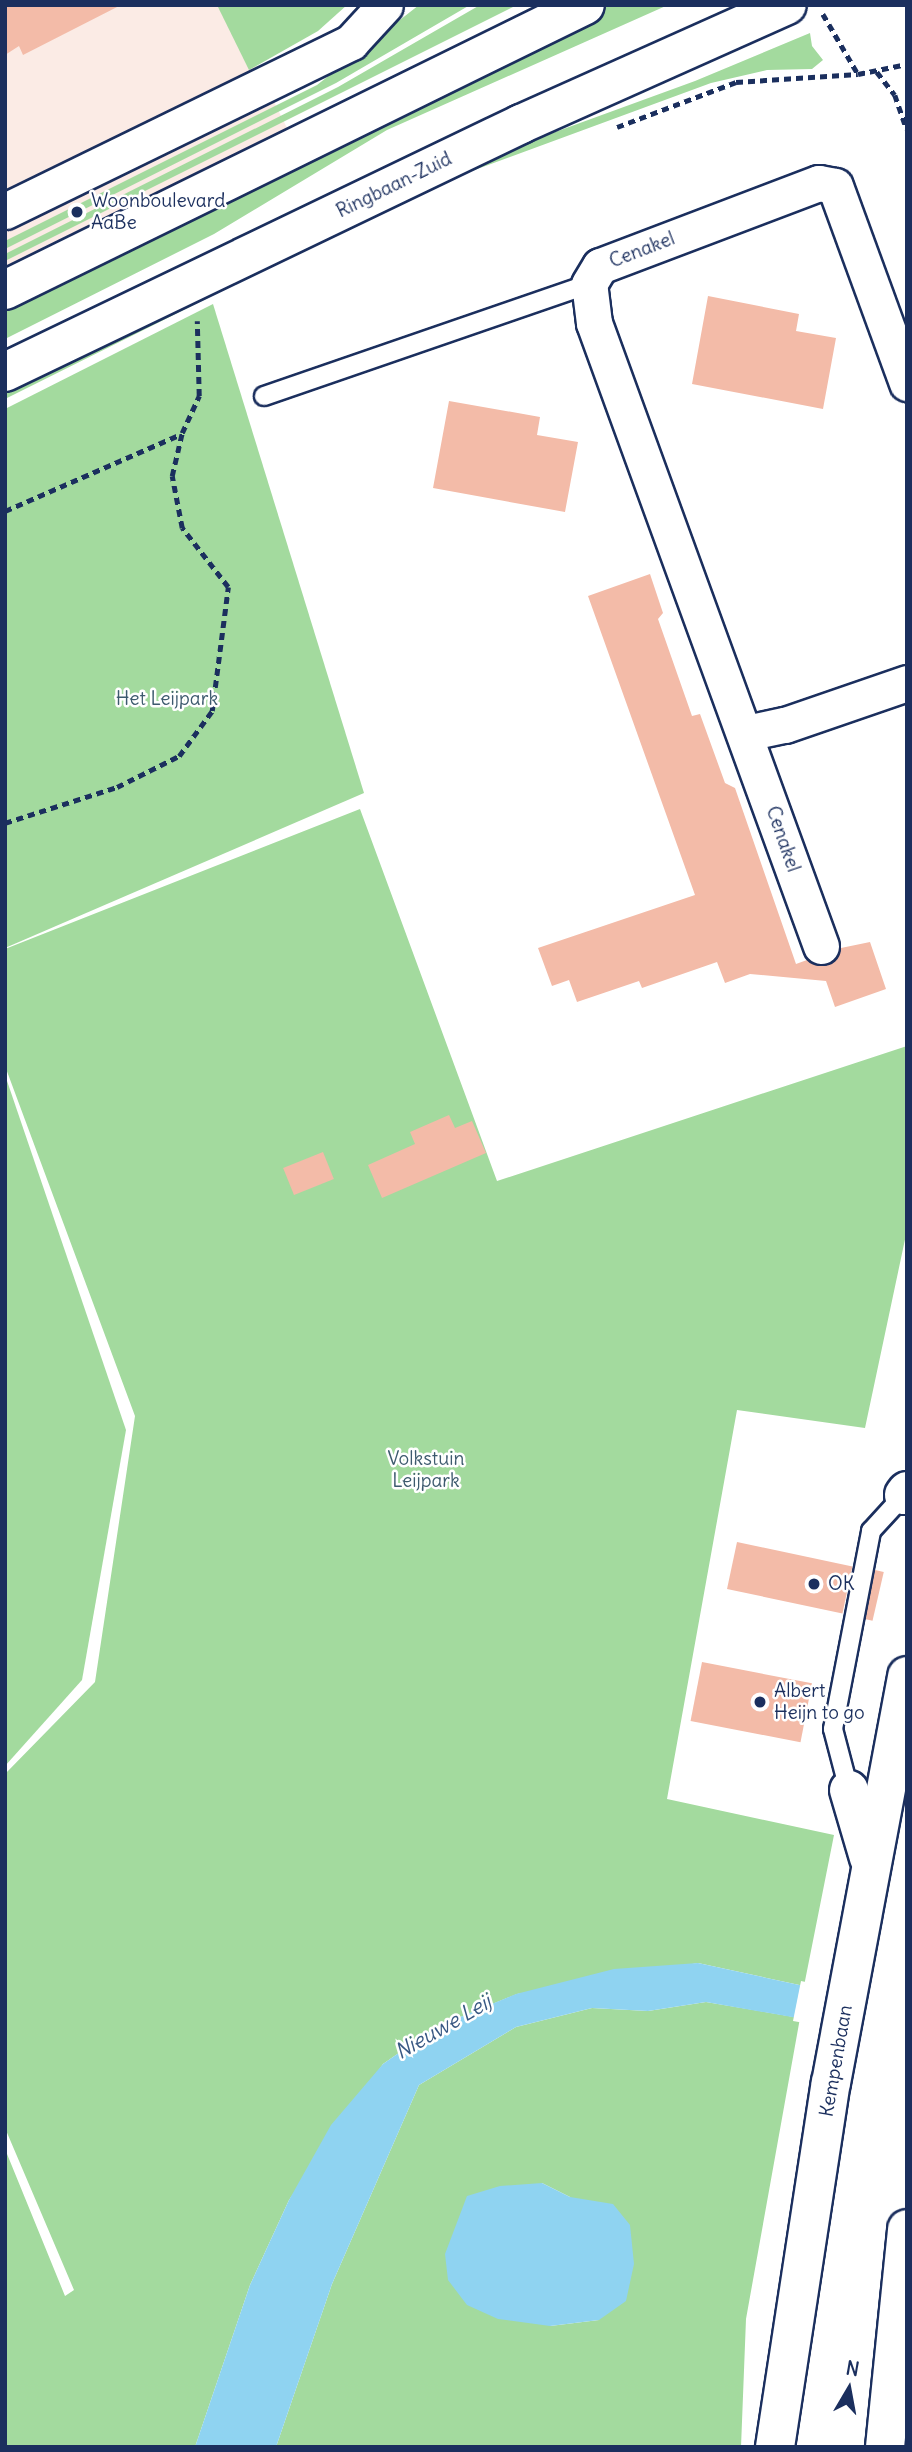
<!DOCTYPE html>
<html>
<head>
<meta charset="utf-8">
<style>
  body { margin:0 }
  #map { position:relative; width:912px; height:2452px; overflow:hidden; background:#fff; font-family:Delius,sans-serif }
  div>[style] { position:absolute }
  .built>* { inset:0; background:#fbebe5 }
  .green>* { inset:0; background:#a3da9e }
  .water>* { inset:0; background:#8fd3f1 }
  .pier>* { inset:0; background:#fff }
  .building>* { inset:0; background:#f3bba8; transform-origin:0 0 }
  .path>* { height:4.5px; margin-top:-2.25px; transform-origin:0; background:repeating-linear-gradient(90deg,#1b2f5e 0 7px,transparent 0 12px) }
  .roads { filter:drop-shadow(2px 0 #1b2f5e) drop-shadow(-2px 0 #1b2f5e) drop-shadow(0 2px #1b2f5e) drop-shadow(0 -2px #1b2f5e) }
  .lane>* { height:18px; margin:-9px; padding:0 9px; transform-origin:9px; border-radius:9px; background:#fff }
  .street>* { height:35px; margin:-17.5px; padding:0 17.5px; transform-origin:17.5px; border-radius:17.5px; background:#fff }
  .secondary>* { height:38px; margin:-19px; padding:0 19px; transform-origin:19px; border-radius:19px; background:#fff }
  .highway>* { height:38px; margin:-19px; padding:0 19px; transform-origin:19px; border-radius:19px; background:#fff }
  .dots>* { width:19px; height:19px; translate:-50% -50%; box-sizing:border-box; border:4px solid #fff; border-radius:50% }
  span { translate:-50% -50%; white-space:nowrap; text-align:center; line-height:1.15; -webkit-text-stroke:5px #fff; paint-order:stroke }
  .street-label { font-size:19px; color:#1b2f5e }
  .poi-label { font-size:19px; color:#1b2f5e }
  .left { translate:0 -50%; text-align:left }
  .park-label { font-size:19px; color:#3d5a6e }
  .water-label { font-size:21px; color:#385883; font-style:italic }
  .frame { position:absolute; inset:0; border:7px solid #1b2f5e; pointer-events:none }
  .north { position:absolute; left:814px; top:2354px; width:70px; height:70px; -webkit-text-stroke:5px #fff; paint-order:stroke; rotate:10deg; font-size:19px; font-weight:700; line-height:28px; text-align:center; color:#1b2f5e }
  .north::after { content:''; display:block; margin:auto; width:24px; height:32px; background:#1b2f5e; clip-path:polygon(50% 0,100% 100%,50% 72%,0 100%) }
</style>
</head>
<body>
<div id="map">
  <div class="built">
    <i style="clip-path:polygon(5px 5px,226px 5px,293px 140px,5px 284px)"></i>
  </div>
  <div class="green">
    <i style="clip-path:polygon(217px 5px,347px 5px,318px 31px,249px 70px)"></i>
    <i style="clip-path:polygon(419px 5px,470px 5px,336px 83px,5px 249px,5px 241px,317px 85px)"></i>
    <i style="clip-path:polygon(480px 5px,517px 5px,5px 261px,5px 254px,338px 87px)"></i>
    <i style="clip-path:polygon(609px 5px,668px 5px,387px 130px,214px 234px,5px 339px,5px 306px)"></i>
    <i style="clip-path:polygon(810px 33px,812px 46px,823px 60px,812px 69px,767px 70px,711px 83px,439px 183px,5px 399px,5px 384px,506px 150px,695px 81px)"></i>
    <i style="clip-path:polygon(213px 304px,364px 793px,5px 948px,5px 409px)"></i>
    <i style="clip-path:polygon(360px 809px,497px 1181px,907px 1046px,907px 1230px,865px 1428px,737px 1410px,667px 1799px,834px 1835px,804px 1986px,698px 1963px,517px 1994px,436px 2027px,383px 2064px,289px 2200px,250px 2285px,195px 2447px,5px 2447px,5px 2149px,65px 2296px,74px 2290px,5px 2128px,5px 1774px,95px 1682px,135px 1416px,5px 1066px,5px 949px)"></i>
    <i style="clip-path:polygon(5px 1075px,126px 1430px,82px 1680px,5px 1766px)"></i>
    <i style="clip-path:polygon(evenodd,706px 2002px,800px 2018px,746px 2319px,741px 2447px,276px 2447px,332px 2284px,419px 2085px,516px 2027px,592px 2008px,648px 2011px,706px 2002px,542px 2183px,570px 2197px,599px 2320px,550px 2326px,542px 2183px)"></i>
  </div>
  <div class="water">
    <i style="clip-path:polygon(698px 1963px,804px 1986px,894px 2035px,706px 2002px,648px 2011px,592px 2008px,516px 2027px,419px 2085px,332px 2284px,276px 2447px,195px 2447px,250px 2285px,289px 2200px,331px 2125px,383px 2064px,436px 2027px,516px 1994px,614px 1969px)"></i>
    <i style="clip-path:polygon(542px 2183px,570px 2197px,613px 2204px,630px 2225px,634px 2264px,626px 2301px,599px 2320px,550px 2326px,498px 2319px,467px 2305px,448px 2280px,445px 2254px,467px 2196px,500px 2186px)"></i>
  </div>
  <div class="pier">
    <i style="clip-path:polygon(801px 1981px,907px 2004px,907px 2041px,793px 2021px)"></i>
  </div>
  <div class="building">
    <i style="clip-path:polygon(5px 5px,121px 5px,23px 55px,19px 46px,5px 55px)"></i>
    <i style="clip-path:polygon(708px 296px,799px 314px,796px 331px,836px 338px,823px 409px,692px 384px)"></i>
    <i style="clip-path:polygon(449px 401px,540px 417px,537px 435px,578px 442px,565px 512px,433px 488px)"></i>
    <i style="clip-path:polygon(650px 574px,663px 613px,658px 619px,692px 716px,700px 714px,725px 783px,735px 788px,796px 964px,807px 960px,827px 965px,841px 948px,870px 942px,886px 989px,835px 1007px,826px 981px,750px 974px,725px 983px,717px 962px,642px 988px,639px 981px,577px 1002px,569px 980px,552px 986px,538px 948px,695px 895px,588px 596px)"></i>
    <i style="clip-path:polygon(449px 1115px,455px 1128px,472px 1121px,486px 1153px,382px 1198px,368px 1165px,415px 1144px,410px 1132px)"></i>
    <i style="left:323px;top:1152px;width:29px;height:43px;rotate:68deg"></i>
    <i style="left:737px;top:1542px;width:118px;height:48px;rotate:12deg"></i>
    <i style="left:875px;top:1570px;width:9px;height:50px;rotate:13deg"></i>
    <i style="left:702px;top:1662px;width:112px;height:60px;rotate:11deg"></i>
  </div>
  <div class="path">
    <i style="left:823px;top:14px;width:69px;rotate:59.7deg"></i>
    <i style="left:877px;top:72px;width:29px;rotate:52deg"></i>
    <i style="left:895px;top:95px;width:36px;rotate:71deg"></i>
    <i style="left:617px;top:127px;width:127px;rotate:-20.7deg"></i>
    <i style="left:736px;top:82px;width:122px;rotate:-3.8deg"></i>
    <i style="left:858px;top:74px;width:50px;rotate:-11.5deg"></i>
    <i style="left:5px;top:511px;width:192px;rotate:-23.6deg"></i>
    <i style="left:5px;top:823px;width:118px;rotate:-17.8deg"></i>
    <i style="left:117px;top:787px;width:69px;rotate:-26.6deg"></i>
    <i style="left:179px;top:756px;width:56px;rotate:-53.7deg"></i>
    <i style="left:212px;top:711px;width:125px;rotate:-82.6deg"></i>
    <i style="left:228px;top:587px;width:75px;rotate:-127.9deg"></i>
    <i style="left:182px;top:528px;width:53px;rotate:-100.9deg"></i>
    <i style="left:172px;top:476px;width:44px;rotate:-76.9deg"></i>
    <i style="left:182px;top:433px;width:41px;rotate:-65.3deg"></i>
    <i style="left:199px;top:396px;width:75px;rotate:-91.5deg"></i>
  </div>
  <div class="roads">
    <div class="lane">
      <i style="left:264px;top:396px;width:344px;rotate:-19deg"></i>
      <i style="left:849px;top:1790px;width:63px;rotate:-104.7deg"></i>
      <i style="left:833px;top:1729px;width:202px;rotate:-79.1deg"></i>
      <i style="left:871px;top:1531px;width:49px;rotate:-47.5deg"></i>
    </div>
    <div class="street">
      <i style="left:5px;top:211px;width:385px;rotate:-26deg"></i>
      <i style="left:351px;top:42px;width:50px;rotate:-47.4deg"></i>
      <i style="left:746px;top:733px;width:40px;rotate:-12deg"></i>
      <i style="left:785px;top:725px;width:129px;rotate:-19deg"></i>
      <i style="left:821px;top:946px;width:663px;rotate:-110.02deg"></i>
      <i style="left:594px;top:323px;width:39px;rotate:-97deg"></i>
      <i style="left:589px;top:284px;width:21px;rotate:-59deg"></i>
      <i style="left:600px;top:266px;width:234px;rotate:-20.8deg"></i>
      <i style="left:819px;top:183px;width:16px;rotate:11deg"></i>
      <i style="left:835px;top:186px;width:210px;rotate:69.9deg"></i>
    </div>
    <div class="secondary">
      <i style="left:5px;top:290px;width:646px;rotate:-26.17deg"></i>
      <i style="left:5px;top:372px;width:573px;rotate:-25.67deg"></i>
      <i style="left:521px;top:124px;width:291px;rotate:-24.1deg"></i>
    </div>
    <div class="highway">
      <i style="left:904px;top:1495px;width:5px;rotate:-53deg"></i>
      <i style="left:849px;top:1790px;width:71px;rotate:73.6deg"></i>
      <i style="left:775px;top:2447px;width:368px;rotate:-81.3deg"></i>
      <i style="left:831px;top:2083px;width:414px;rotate:-79.4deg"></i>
      <i style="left:885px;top:2447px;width:219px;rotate:-84.2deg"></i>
    </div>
  </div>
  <div class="dots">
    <i style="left:77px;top:212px;background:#1b2f5e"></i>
    <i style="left:814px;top:1584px;background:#1b2f5e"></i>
    <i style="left:760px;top:1702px;background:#1b2f5e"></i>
  </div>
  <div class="street-label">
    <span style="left:394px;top:185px;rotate:-26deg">Ringbaan-Zuid</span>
    <span style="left:642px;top:250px;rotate:-21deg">Cenakel</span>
    <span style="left:783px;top:839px;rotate:71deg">Cenakel</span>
    <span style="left:836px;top:2061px;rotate:-80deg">Kempenbaan</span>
  </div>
  <div class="poi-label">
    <span class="left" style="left:91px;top:212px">Woonboulevard<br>AaBe</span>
    <span class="left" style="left:828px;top:1584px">OK</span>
    <span class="left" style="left:774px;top:1702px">Albert<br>Heijn to go</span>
  </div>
  <div class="park-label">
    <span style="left:167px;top:699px">Het Leijpark</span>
    <span style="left:426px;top:1470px">Volkstuin<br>Leijpark</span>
  </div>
  <div class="water-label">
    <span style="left:443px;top:2027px;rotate:-30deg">Nieuwe Leij</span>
  </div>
  <div class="frame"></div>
  <div class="north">N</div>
</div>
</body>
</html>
